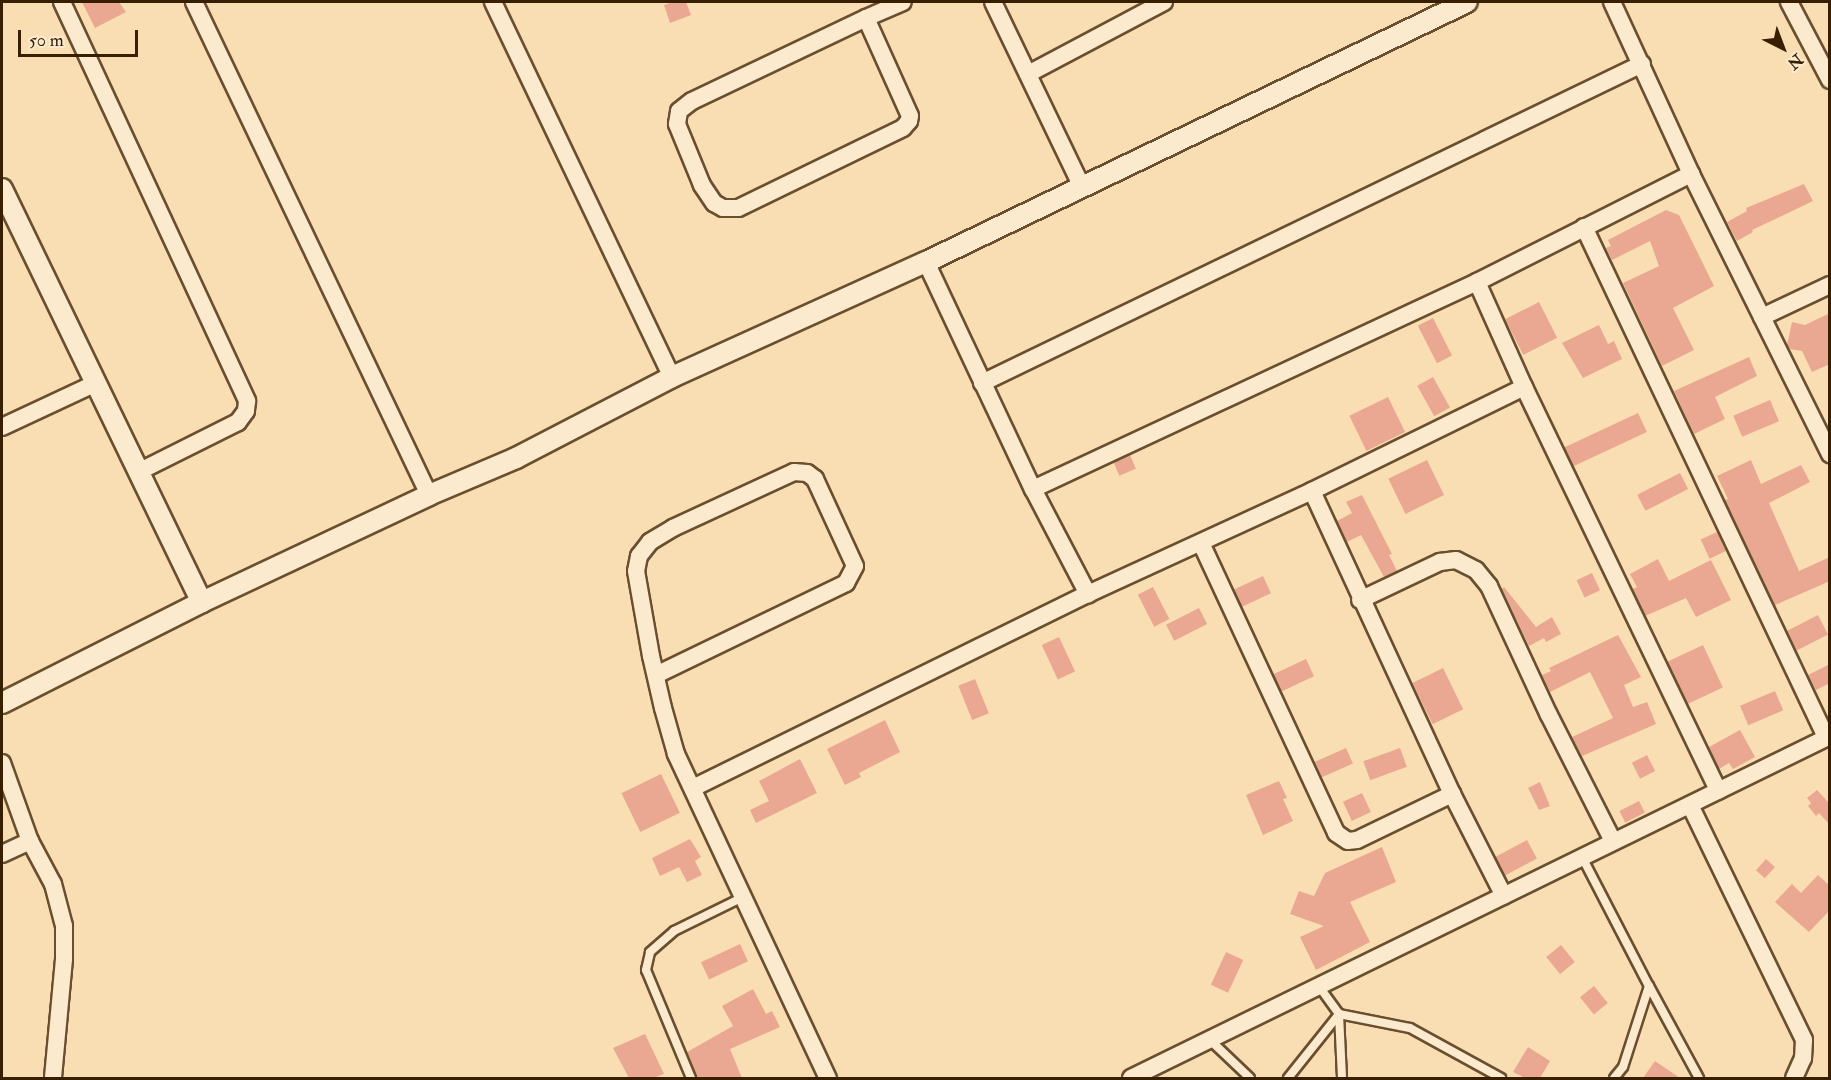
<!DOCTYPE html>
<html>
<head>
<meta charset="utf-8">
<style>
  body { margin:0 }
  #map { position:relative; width:1831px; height:1080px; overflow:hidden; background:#fadeb3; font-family:"IM FELL Double Pica",serif }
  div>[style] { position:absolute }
  .building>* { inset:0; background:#eaa791; transform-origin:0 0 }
  .roads { filter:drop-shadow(2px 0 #694f2e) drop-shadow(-2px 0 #694f2e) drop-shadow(0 2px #694f2e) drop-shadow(0 -2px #694f2e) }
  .service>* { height:8px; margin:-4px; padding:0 4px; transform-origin:4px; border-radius:4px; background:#fceace }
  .minor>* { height:16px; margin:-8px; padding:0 8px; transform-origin:8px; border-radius:8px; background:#fceace }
  .tertiary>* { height:20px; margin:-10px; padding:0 10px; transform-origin:10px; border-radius:10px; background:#fceace }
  span { translate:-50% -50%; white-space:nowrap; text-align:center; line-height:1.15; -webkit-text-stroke:6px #fceace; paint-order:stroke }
  .frame { position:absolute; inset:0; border:3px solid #391f02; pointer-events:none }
  .north { position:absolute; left:1753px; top:18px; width:60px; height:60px; -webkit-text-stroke:4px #fceace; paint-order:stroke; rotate:138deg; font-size:16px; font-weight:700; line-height:24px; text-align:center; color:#391f02 }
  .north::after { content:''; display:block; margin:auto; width:21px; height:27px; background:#391f02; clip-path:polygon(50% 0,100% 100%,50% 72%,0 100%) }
  .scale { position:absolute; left:18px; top:30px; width:120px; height:27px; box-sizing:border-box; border:3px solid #391f02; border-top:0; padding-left:8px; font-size:18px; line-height:21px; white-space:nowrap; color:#391f02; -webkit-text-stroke:4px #fceace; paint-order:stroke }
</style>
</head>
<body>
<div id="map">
  <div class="building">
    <i style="clip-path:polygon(82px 2px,119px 2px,126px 12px,95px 28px)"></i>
    <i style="clip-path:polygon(673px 2px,686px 2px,691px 15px,670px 23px,664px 5px)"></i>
    <i style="clip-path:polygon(1804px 184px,1813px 201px,1752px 230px,1753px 232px,1737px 241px,1727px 222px,1747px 211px,1746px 208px)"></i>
    <i style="clip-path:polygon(1666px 210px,1679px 215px,1714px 286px,1673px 308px,1694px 350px,1662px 366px,1623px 283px,1659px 266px,1650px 241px,1612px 260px,1606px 248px,1611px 246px,1608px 240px)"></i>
    <i style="left:1539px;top:302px;width:40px;height:38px;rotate:63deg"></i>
    <i style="clip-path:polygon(1830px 313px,1830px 364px,1812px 372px,1802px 351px,1790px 349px,1787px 345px,1792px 322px,1805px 325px)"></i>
    <i style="left:1433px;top:318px;width:42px;height:17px;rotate:63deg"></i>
    <i style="clip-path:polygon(1599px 325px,1608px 344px,1614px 341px,1622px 359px,1583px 378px,1562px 343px)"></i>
    <i style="clip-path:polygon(1749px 357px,1757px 376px,1715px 397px,1725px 419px,1694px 434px,1674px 391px)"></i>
    <i style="left:1433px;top:377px;width:35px;height:18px;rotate:61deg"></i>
    <i style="left:1388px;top:397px;width:39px;height:43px;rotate:64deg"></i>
    <i style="left:1770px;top:400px;width:23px;height:40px;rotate:67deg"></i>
    <i style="left:1638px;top:413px;width:21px;height:81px;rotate:65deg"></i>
    <i style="left:1130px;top:455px;width:15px;height:18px;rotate:67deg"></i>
    <i style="left:1427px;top:460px;width:39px;height:43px;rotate:64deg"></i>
    <i style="clip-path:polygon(1751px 460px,1761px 484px,1801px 465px,1810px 482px,1769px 503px,1799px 571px,1830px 557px,1830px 581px,1775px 605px,1725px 500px,1728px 499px,1717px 476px)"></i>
    <i style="left:1680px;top:473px;width:18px;height:48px;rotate:63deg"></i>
    <i style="clip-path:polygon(1362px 495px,1392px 554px,1389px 555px,1397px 571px,1384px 577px,1361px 535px,1347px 542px,1337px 521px,1352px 513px,1346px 502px)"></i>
    <i style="left:1717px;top:532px;width:21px;height:18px;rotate:65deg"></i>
    <i style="clip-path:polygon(1658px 559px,1669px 581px,1711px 560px,1731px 600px,1696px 617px,1686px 598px,1645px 616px,1633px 589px,1637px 587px,1630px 574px)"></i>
    <i style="left:1592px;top:573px;width:19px;height:17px;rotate:65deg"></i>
    <i style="left:1263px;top:576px;width:19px;height:32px;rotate:65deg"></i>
    <i style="left:1153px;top:587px;width:36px;height:17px;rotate:63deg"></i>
    <i style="clip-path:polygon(1504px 587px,1536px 627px,1552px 617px,1561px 634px,1546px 642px,1544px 638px,1529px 646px,1502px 589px)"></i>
    <i style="left:1199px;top:608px;width:18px;height:37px;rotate:63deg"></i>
    <i style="left:1818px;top:615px;width:22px;height:35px;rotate:63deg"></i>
    <i style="clip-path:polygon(1618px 635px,1641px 677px,1624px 685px,1633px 707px,1647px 702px,1656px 724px,1582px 756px,1572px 737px,1613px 718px,1590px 672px,1550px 692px,1542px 675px,1551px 671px,1549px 668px)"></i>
    <i style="left:1059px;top:637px;width:38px;height:19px;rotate:65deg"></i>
    <i style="left:1703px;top:645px;width:47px;height:39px;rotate:65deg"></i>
    <i style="left:1306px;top:659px;width:19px;height:36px;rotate:65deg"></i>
    <i style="clip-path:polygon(1830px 664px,1830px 683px,1816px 690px,1808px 675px)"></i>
    <i style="left:1443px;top:668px;width:46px;height:34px;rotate:64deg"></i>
    <i style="left:975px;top:679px;width:37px;height:18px;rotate:68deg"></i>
    <i style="left:1775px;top:691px;width:21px;height:38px;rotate:67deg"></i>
    <i style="clip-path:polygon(885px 720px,900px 752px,859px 773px,861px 777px,845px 785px,827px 749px)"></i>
    <i style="clip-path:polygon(1740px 730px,1755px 757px,1733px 769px,1729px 763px,1719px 769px,1709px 747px)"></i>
    <i style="left:1346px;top:748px;width:17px;height:34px;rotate:66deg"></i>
    <i style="left:1400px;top:748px;width:20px;height:39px;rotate:70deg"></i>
    <i style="left:1647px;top:755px;width:18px;height:17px;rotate:63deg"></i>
    <i style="clip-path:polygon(800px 759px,817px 793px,756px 823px,750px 810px,769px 801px,759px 781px)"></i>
    <i style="left:661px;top:774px;width:43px;height:44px;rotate:64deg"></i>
    <i style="clip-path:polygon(1279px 781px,1287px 798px,1283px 799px,1293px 821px,1263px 835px,1246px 795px)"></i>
    <i style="clip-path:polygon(1540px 782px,1550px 806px,1539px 810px,1528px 788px)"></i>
    <i style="clip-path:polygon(1817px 790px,1830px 804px,1830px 825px,1819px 813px,1816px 816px,1808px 806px,1811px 803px,1807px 798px)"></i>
    <i style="left:1362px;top:793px;width:21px;height:21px;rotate:65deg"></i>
    <i style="left:1639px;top:801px;width:13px;height:22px;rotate:63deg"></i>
    <i style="clip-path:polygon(690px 839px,701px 857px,695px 861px,702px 875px,687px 882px,679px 867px,660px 876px,652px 858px)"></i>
    <i style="left:1527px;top:840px;width:21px;height:36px;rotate:62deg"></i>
    <i style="clip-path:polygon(1382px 847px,1396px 882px,1350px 902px,1370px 942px,1316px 970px,1300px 937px,1324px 926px,1290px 914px,1299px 891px,1314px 896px,1325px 873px)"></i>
    <i style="left:1766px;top:859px;width:12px;height:15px;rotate:42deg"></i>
    <i style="clip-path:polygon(1818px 875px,1830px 886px,1830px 910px,1809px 932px,1775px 902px,1792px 884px,1801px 893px)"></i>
    <i style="left:740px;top:944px;width:19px;height:43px;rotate:65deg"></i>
    <i style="left:1561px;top:945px;width:22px;height:19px;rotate:51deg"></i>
    <i style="left:1226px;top:952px;width:19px;height:36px;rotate:25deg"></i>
    <i style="left:1594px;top:986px;width:22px;height:18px;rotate:51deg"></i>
    <i style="clip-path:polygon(753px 989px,766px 1014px,772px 1011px,780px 1027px,730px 1049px,742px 1078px,697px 1078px,687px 1052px,733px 1026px,722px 1006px)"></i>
    <i style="clip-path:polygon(645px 1034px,664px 1074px,653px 1078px,629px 1078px,613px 1048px)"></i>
    <i style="clip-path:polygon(1528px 1047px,1550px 1061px,1540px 1078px,1525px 1078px,1513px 1072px)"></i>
    <i style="clip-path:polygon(1655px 1061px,1680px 1078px,1643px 1078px)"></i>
  </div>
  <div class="roads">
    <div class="service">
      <i style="left:1582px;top:857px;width:145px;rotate:62.6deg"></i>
      <i style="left:1649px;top:986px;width:85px;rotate:107.8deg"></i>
      <i style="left:1623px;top:1067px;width:14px;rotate:129deg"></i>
      <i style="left:1318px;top:985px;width:36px;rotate:54deg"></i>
      <i style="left:1339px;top:1014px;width:72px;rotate:11.2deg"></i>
      <i style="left:1410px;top:1028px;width:104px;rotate:28.8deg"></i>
      <i style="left:1649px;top:986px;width:105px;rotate:61.5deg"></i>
      <i style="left:1339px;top:1014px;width:64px;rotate:87.3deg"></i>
      <i style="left:1210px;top:1040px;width:55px;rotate:43.5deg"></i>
      <i style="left:691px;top:1078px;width:117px;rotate:-112.6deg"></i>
      <i style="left:646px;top:970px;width:18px;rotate:-77deg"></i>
      <i style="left:650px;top:952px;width:32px;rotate:-41deg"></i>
      <i style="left:674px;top:931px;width:77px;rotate:-26.2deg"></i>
      <i style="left:1288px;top:1078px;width:82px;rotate:-51.4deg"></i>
    </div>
    <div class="minor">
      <i style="left:62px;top:2px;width:440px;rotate:65.1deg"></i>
      <i style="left:247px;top:401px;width:10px;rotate:96deg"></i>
      <i style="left:246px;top:411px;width:14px;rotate:126deg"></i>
      <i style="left:238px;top:422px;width:112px;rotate:153.4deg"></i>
      <i style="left:194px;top:2px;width:546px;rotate:64.51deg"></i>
      <i style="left:493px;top:2px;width:416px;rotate:64.5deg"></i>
      <i style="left:993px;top:2px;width:205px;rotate:64.3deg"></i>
      <i style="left:1612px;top:2px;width:189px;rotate:65.3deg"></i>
      <i style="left:1691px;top:174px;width:313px;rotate:63.6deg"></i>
      <i style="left:1789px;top:2px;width:88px;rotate:62.3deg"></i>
      <i style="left:866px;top:18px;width:107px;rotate:65.8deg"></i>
      <i style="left:910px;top:116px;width:5px;rotate:101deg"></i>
      <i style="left:909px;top:121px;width:9px;rotate:131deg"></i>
      <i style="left:903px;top:128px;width:183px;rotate:154.1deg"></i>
      <i style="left:738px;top:208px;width:15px;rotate:180deg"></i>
      <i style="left:723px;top:208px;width:10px;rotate:-151deg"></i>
      <i style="left:714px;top:203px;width:22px;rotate:-124deg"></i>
      <i style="left:702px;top:185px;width:66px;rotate:-112.3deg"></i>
      <i style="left:677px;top:124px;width:13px;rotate:-81deg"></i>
      <i style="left:679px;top:111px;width:16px;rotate:-38deg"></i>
      <i style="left:692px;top:101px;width:193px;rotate:-25.5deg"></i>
      <i style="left:866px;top:18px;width:40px;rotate:-23.4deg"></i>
      <i style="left:1028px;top:74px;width:154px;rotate:-27.9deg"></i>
      <i style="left:1584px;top:227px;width:565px;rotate:64.62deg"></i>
      <i style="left:926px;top:262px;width:251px;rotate:64.8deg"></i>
      <i style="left:1033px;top:489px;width:119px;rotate:62.4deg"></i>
      <i style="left:1477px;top:282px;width:115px;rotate:65.9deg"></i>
      <i style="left:1524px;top:387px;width:448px;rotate:64.3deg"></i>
      <i style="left:1762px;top:317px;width:75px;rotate:-25.2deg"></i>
      <i style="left:982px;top:383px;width:733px;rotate:-25.8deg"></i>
      <i style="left:2px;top:427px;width:104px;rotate:-25.1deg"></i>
      <i style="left:1033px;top:489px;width:490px;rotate:-25deg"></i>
      <i style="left:1477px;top:282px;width:240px;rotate:-26.8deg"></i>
      <i style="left:1312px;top:491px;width:334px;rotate:65.2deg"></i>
      <i style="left:1452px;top:794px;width:114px;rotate:63deg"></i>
      <i style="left:1201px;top:543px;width:320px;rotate:65deg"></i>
      <i style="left:1336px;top:833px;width:14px;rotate:34deg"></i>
      <i style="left:1348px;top:841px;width:9px;rotate:-6deg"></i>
      <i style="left:1357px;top:840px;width:106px;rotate:-25.8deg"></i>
      <i style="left:1360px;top:600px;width:89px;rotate:-25.4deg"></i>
      <i style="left:1440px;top:562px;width:16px;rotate:-7deg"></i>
      <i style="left:1456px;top:560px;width:22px;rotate:27deg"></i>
      <i style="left:1476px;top:570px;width:21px;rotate:51deg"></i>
      <i style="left:1489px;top:586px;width:142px;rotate:65.1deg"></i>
      <i style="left:1549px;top:715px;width:141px;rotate:63.1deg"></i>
      <i style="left:656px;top:675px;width:211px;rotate:-25.8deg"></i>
      <i style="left:846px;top:583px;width:19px;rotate:-62deg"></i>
      <i style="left:855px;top:566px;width:96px;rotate:-114.7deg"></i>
      <i style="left:815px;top:479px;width:10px;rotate:-143deg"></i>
      <i style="left:807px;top:473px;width:13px;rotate:-176deg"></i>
      <i style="left:794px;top:472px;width:133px;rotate:155.2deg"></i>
      <i style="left:673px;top:528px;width:27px;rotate:149deg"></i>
      <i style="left:650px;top:542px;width:18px;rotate:128deg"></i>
      <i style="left:639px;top:556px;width:15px;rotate:101deg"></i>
      <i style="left:636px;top:571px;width:86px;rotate:80deg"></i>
      <i style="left:651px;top:656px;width:53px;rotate:77deg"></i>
      <i style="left:663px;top:708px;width:48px;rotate:74.2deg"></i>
      <i style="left:676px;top:754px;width:358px;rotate:64.9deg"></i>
      <i style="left:2px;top:763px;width:83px;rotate:70.3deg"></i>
      <i style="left:30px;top:841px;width:49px;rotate:61.9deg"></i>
      <i style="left:53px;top:884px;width:43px;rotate:75.3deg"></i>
      <i style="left:64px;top:926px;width:33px;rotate:90deg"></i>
      <i style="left:64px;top:959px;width:120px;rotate:95.3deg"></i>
      <i style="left:693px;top:788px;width:440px;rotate:-26.2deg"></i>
      <i style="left:1088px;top:594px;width:247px;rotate:-24.7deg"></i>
      <i style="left:1312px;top:491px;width:236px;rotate:-26.1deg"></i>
      <i style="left:1690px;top:805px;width:261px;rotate:64.1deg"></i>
      <i style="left:1804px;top:1040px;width:18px;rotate:93deg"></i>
      <i style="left:1803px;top:1058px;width:22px;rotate:114deg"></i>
      <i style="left:2px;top:854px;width:31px;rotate:-25deg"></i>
      <i style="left:1131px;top:1078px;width:778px;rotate:-26.07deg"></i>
    </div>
    <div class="tertiary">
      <i style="left:2px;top:189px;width:459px;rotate:64.2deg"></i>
      <i style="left:2px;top:703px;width:224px;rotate:-26.8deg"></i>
      <i style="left:202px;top:602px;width:251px;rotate:-25.2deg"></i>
      <i style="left:429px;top:495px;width:95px;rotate:-23deg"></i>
      <i style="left:516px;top:458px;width:176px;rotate:-27.4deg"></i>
      <i style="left:672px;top:377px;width:279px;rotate:-24.4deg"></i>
      <i style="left:926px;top:262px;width:600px;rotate:-25.67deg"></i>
    </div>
  </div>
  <div class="frame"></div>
  <div class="north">N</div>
  <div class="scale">50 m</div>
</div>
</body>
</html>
